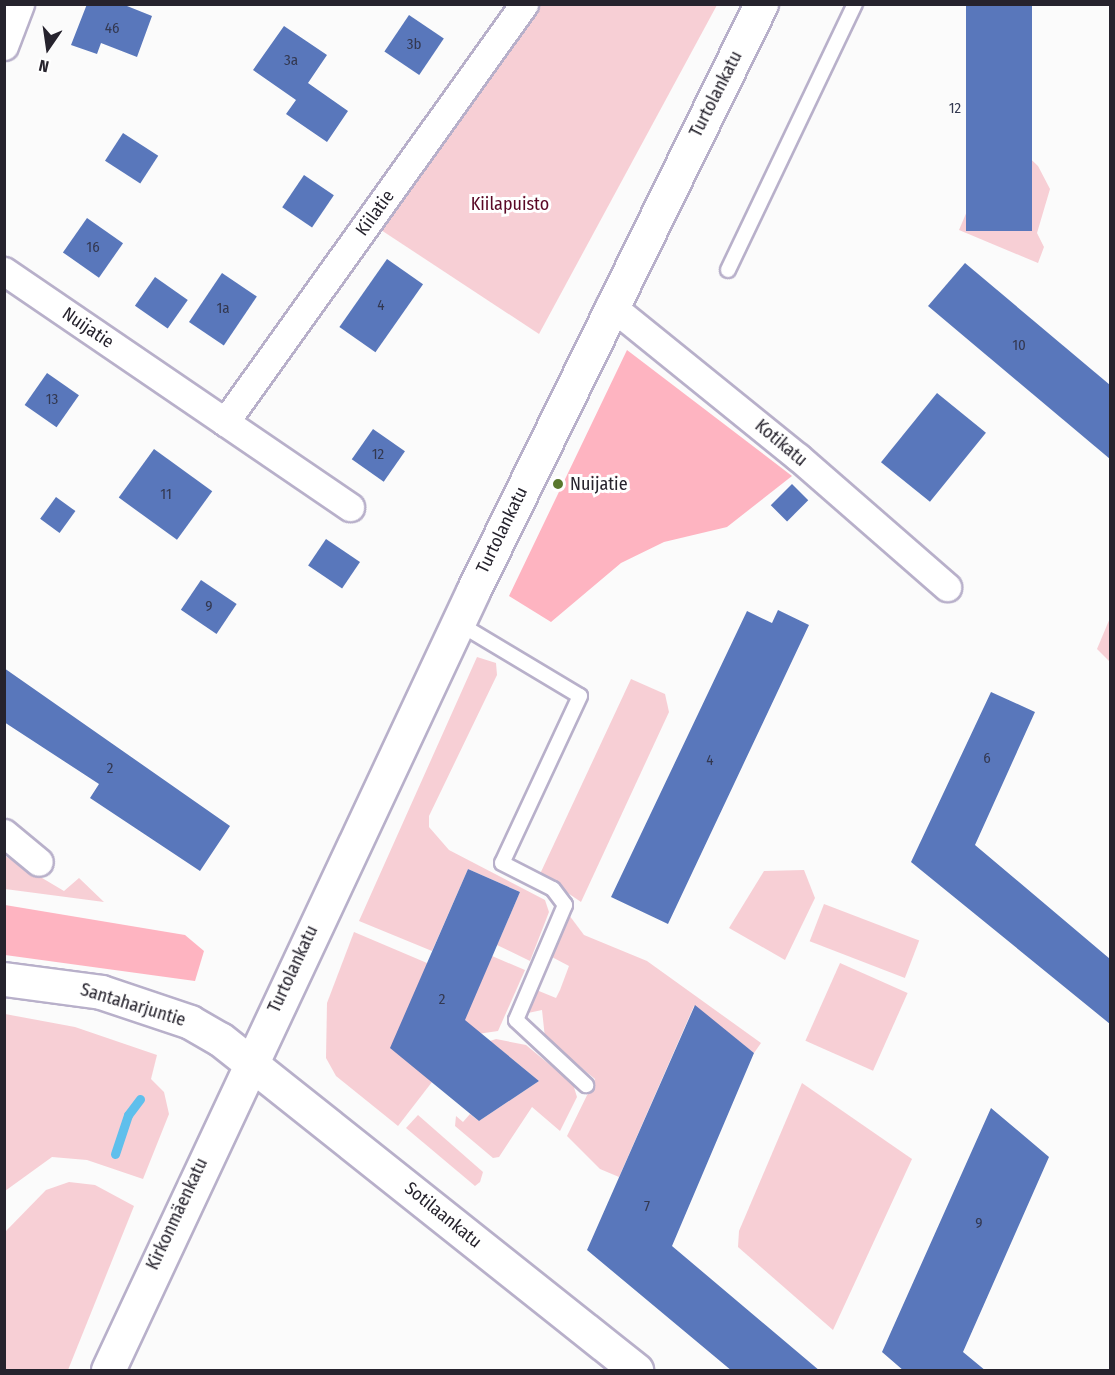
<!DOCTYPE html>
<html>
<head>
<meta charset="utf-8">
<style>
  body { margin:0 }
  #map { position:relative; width:1115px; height:1375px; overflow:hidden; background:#fbfbfb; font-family:"Fira Sans Condensed",sans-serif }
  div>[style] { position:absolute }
  .green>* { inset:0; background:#f7cfd5; transform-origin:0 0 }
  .forest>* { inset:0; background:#feb4c1 }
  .stream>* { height:9px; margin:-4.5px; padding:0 4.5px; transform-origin:4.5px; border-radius:4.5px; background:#5fbfec }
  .building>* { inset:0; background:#5977bb; transform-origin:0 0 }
  .roads { filter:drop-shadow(2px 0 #b8b0ca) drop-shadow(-2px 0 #b8b0ca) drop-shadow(0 2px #b8b0ca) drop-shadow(0 -2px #b8b0ca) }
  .lane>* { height:14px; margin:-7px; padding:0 7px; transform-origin:7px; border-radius:7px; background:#fff }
  .street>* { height:27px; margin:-13.5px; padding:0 13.5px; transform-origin:13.5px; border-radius:13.5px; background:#fff }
  .secondary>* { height:33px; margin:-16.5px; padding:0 16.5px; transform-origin:16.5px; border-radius:16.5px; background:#fff }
  .dots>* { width:16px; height:16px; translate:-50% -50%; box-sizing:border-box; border:3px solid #fff; border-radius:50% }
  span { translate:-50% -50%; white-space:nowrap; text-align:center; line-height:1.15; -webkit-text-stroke:6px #fff; paint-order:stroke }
  .number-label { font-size:15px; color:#333850 }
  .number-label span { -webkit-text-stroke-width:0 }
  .street-label { font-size:18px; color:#26232d }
  .park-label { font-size:18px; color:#590825 }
  .poi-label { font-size:18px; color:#26232d }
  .left { translate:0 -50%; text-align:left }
  .frame { position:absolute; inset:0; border:6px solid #26232d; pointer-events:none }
  .north { position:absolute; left:18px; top:18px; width:60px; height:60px; -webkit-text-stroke:4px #fff; paint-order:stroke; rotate:193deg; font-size:16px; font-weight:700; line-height:24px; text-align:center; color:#26232d }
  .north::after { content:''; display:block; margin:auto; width:21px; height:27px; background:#26232d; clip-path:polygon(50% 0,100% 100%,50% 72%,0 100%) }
</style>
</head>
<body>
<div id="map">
  <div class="green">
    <i style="clip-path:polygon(542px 4px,717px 5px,539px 334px,381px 230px)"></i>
    <i style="clip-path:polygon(1018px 147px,1038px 166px,1050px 189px,1037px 233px,1044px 247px,1038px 263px,959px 230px,990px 157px)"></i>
    <i style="clip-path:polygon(1110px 618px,1110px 662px,1097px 649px)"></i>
    <i style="clip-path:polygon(477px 657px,496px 663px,497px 675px,429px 816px,429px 827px,449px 850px,545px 900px,549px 912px,530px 961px,497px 945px,520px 892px,468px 869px,432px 951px,359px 921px)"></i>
    <i style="clip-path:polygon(631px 679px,665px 694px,669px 712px,581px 902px,540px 874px)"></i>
    <i style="clip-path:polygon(5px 856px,64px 891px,79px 878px,104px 902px,5px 889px)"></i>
    <i style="clip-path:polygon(804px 870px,815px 898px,785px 960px,729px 928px,764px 871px)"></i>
    <i style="left:824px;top:904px;width:102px;height:40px;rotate:21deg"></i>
    <i style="clip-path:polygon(569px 915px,584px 935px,647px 961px,761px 1043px,754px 1053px,694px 1006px,619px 1177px,600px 1169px,567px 1136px,595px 1079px,545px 1038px,542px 1010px,528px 1013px,534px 989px,556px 998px,560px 990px,569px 966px,550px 956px)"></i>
    <i style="clip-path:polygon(354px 932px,427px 963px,432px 1082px,398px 1126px,336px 1076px,326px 1058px,327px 1003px)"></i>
    <i style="clip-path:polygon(492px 956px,525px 970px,498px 1031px,457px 1037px)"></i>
    <i style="left:840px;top:963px;width:74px;height:85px;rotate:24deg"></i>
    <i style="clip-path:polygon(5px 1014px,75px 1027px,157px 1055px,151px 1079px,164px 1092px,169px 1114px,143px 1179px,87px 1160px,52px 1157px,5px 1191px)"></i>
    <i style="clip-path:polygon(496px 1039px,526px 1045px,573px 1084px,577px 1097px,560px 1131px,532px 1107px,499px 1157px,493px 1158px,455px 1126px,456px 1116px,463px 1122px,470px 1114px,479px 1121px,539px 1081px,494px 1044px,460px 1051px)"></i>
    <i style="clip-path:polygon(802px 1083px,912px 1159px,833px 1330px,738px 1247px,739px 1231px)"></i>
    <i style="clip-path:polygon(418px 1115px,483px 1172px,480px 1182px,475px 1186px,406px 1128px)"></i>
    <i style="clip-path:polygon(69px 1182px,95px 1185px,134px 1206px,68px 1370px,5px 1370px,5px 1232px,46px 1190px)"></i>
  </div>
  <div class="forest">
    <i style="clip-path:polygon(627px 350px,792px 476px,727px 527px,664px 542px,621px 563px,551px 622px,509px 596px)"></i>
    <i style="clip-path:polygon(5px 905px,185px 935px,204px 951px,195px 981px,5px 955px)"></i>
  </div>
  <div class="stream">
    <i style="left:115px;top:1154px;width:41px;rotate:-71.6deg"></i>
    <i style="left:128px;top:1115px;width:20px;rotate:-53deg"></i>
  </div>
  <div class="building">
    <i style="clip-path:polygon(87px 4px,122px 4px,152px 16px,137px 57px,101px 43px,97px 54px,71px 45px)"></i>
    <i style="left:966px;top:4px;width:66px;height:227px"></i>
    <i style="left:409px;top:15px;width:42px;height:44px;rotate:34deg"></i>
    <i style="clip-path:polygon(284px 26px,327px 55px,308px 83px,348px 111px,327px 142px,286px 114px,296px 100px,253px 70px)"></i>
    <i style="left:123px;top:133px;width:42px;height:33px;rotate:33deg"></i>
    <i style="left:304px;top:175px;width:36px;height:39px;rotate:34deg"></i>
    <i style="left:87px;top:218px;width:44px;height:42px;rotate:35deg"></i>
    <i style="left:387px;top:259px;width:44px;height:83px;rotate:35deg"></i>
    <i style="clip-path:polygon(965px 263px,1110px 385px,1110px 459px,928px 306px)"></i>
    <i style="left:222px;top:273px;width:42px;height:59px;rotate:34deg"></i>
    <i style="left:155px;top:277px;width:40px;height:35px;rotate:35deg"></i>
    <i style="left:47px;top:373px;width:39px;height:39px;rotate:35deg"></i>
    <i style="left:937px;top:393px;width:63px;height:89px;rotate:39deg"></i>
    <i style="left:373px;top:429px;width:39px;height:37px;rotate:35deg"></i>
    <i style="left:154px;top:449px;width:72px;height:60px;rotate:36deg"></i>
    <i style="left:792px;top:484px;width:23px;height:30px;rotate:45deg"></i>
    <i style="left:56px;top:497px;width:24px;height:27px;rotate:36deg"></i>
    <i style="left:326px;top:539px;width:41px;height:32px;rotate:34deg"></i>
    <i style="left:201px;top:580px;width:43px;height:36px;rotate:34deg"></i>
    <i style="clip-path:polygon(778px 610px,809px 625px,668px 924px,611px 897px,747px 611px,772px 623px)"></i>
    <i style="clip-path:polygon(4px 668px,230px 826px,200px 871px,90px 798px,99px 784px,4px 722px)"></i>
    <i style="clip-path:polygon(991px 692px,1035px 712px,975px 845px,1110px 959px,1110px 1024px,911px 862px)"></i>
    <i style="clip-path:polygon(468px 869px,520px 892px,465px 1020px,539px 1081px,479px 1121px,390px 1048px)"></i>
    <i style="clip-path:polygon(695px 1005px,754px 1053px,672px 1246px,820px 1371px,732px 1371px,587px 1250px)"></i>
    <i style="clip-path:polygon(991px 1108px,1049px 1157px,963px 1352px,986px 1371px,904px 1371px,882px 1352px)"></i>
  </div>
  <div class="roads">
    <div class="lane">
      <i style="left:728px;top:270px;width:295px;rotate:-64.5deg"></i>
      <i style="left:458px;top:623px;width:142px;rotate:30.9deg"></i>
      <i style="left:580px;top:696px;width:184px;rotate:115deg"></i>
      <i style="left:502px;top:863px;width:57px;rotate:27deg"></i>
      <i style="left:553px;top:889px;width:20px;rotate:53deg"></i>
      <i style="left:565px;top:905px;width:125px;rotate:113.1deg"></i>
      <i style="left:516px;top:1020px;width:96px;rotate:42.9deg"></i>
    </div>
    <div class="street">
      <i style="left:4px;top:46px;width:45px;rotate:-69.1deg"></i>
      <i style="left:4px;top:271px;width:419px;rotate:34.3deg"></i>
      <i style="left:610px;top:305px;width:242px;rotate:39deg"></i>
      <i style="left:798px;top:457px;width:198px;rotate:41.1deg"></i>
      <i style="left:225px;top:422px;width:514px;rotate:-54.42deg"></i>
      <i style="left:4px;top:833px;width:45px;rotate:39.6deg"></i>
    </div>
    <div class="secondary">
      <i style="left:4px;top:979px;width:98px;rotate:7.6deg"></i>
      <i style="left:101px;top:992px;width:94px;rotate:18.6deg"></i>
      <i style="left:190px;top:1022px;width:34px;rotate:30deg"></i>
      <i style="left:220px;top:1039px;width:532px;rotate:38.51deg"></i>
      <i style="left:108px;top:1370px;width:860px;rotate:-64.89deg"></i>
      <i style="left:473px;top:591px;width:654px;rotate:-63.87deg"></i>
    </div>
  </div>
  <div class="dots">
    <i style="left:558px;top:484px;background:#5a782e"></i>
  </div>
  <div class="number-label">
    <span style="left:112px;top:29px">46</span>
    <span style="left:414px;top:45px">3b</span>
    <span style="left:291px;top:61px">3a</span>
    <span style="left:955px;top:109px">12</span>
    <span style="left:93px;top:248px">16</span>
    <span style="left:381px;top:306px">4</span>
    <span style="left:223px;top:309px">1a</span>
    <span style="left:1019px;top:346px">10</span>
    <span style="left:52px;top:400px">13</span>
    <span style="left:378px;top:455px">12</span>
    <span style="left:166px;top:495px">11</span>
    <span style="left:209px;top:607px">9</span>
    <span style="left:987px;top:759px">6</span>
    <span style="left:710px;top:761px">4</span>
    <span style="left:110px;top:769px">2</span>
    <span style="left:442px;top:1000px">2</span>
    <span style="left:647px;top:1207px">7</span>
    <span style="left:979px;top:1224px">9</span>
  </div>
  <div class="street-label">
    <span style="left:716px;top:94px;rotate:-63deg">Turtolankatu</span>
    <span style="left:375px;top:213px;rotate:-54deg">Kiilatie</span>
    <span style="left:88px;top:328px;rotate:34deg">Nuijatie</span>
    <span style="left:781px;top:443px;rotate:40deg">Kotikatu</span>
    <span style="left:502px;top:530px;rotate:-64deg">Turtolankatu</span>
    <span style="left:293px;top:969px;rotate:-65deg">Turtolankatu</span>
    <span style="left:133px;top:1005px;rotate:17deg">Santaharjuntie</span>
    <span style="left:177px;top:1214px;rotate:-65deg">Kirkonmäenkatu</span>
    <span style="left:443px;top:1215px;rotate:39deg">Sotilaankatu</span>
  </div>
  <div class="park-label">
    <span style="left:510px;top:204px">Kiilapuisto</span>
  </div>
  <div class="poi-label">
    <span class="left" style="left:570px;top:484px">Nuijatie</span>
  </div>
  <div class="frame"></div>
  <div class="north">N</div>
</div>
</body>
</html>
